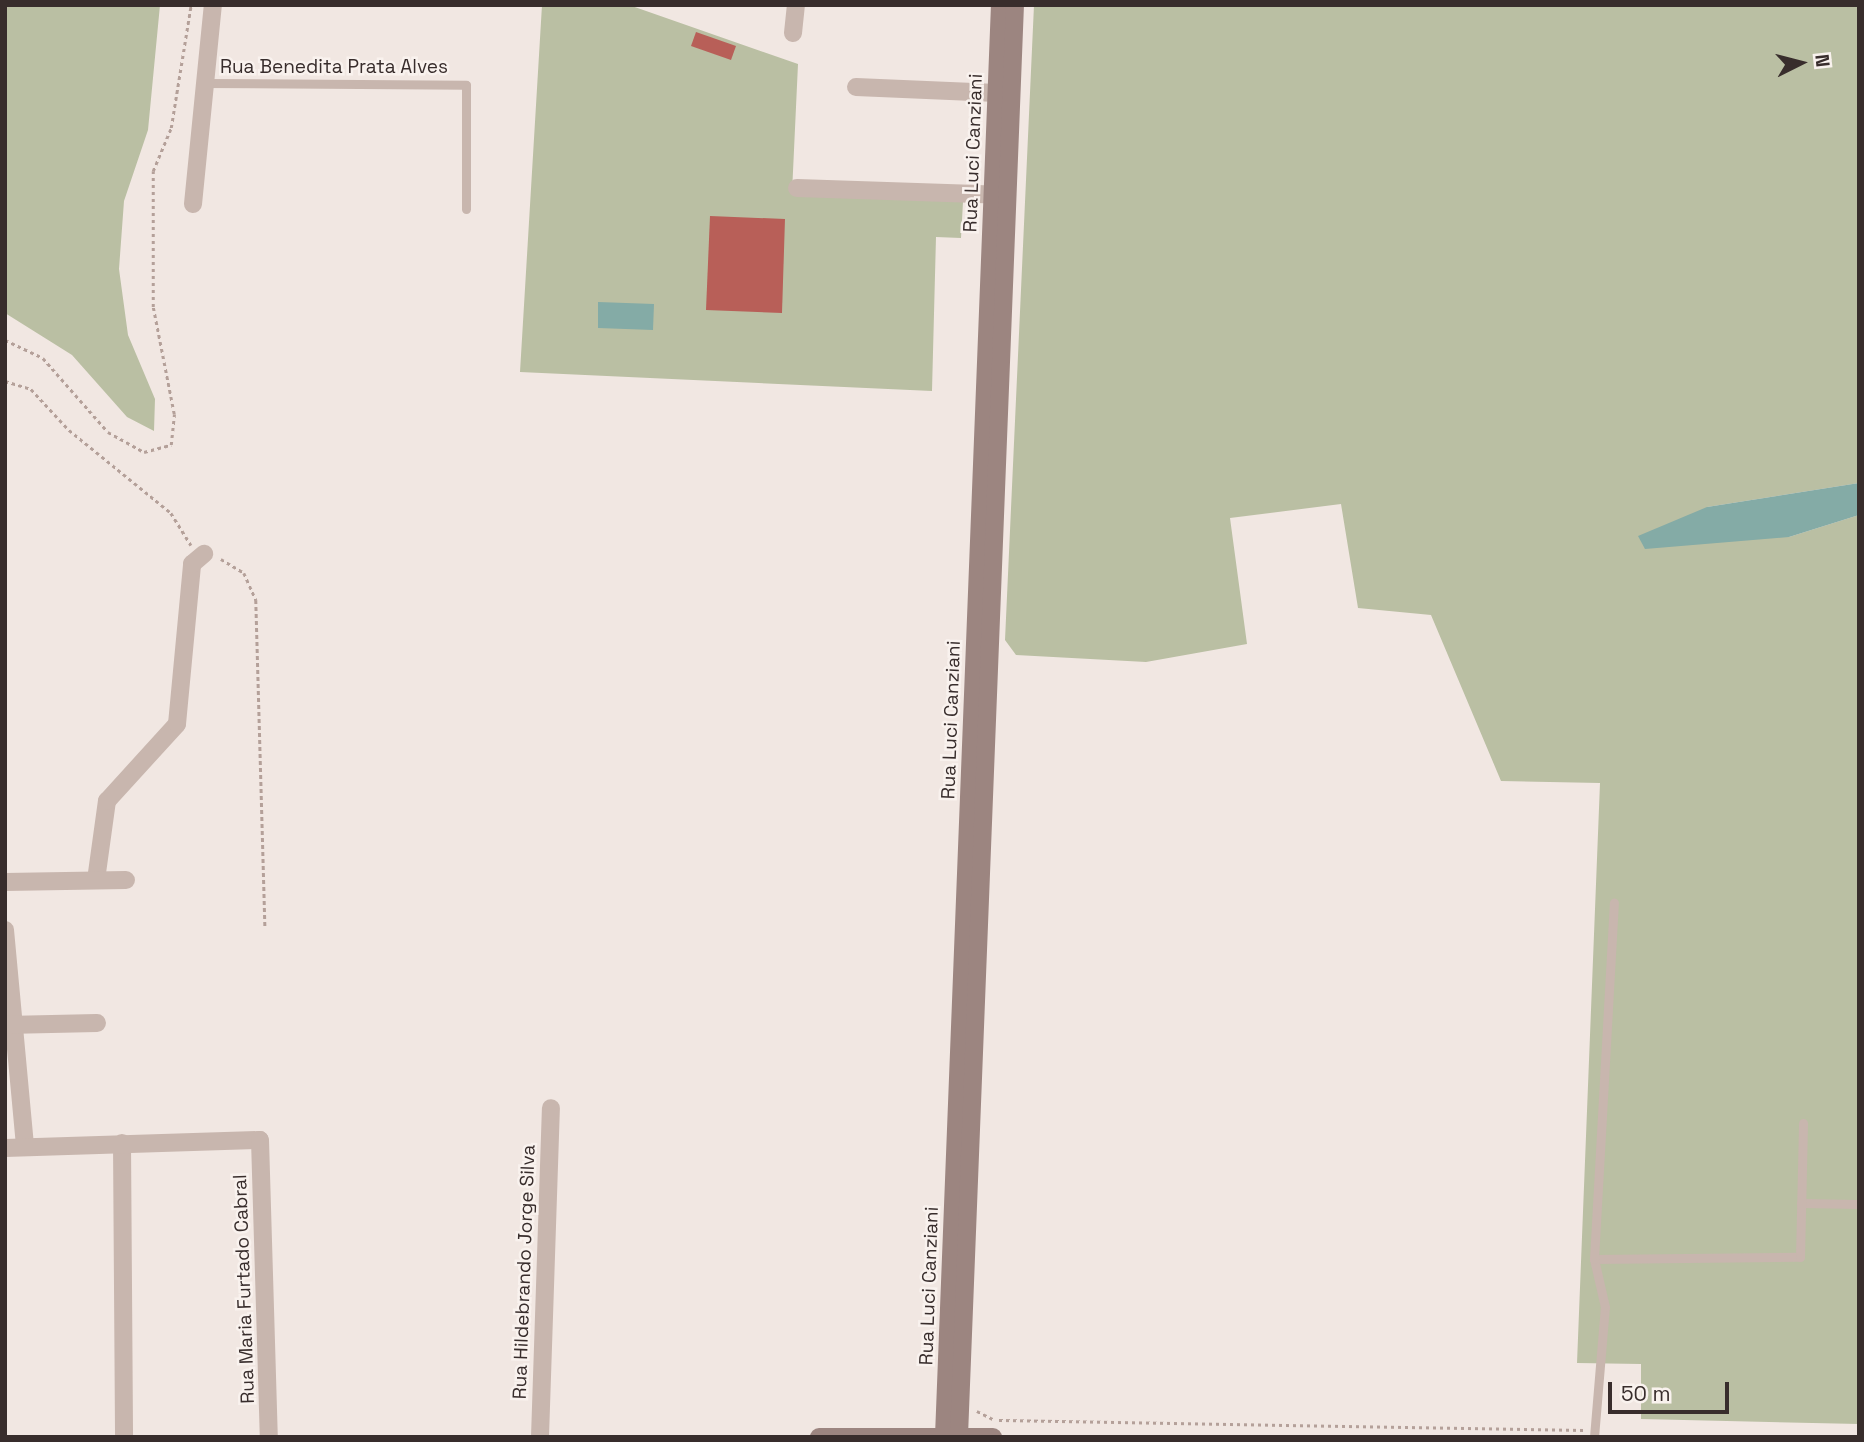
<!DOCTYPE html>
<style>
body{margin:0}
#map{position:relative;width:1864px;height:1442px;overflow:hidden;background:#f1e7e2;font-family:"Space Grotesk",sans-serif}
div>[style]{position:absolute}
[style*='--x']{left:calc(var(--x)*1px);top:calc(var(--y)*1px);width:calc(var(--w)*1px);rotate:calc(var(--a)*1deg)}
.green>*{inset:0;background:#babfa3}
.water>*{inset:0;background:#84aba6}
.building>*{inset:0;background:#b85f58}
.path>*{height:2.5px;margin-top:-1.25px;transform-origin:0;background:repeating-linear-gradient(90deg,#b4a099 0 3.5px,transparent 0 7px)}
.service>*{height:9px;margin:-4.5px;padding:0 4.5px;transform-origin:4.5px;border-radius:4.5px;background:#c8b6ae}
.minor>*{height:18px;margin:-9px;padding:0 9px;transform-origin:9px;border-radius:9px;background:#c8b6ae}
.secondary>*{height:18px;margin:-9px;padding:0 9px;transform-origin:9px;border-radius:9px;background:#9c8580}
span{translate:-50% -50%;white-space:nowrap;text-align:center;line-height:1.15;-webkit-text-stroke:5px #f9f2ee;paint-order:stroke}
.street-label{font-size:19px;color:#382d2c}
.frame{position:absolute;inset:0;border:7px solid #382d2c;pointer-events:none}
.north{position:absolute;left:1766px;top:28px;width:70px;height:70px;-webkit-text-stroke:5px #f9f2ee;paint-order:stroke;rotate:84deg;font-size:19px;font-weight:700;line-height:28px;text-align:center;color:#382d2c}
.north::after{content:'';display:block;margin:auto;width:24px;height:32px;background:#382d2c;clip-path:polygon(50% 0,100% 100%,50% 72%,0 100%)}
.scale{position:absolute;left:1608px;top:1382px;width:121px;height:32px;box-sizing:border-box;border:4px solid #382d2c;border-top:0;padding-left:9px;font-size:21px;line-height:24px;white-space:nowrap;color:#382d2c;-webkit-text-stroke:5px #f9f2ee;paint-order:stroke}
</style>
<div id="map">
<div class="green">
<i style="clip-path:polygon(5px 5px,160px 5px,148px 130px,124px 201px,119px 269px,128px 335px,155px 399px,154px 431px,127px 417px,72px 355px,5px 313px)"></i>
<i style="clip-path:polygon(542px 5px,629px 5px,798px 64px,792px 193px,963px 202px,961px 238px,936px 237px,932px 391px,520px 372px)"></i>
<i style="clip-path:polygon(1034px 5px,1859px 5px,1859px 483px,1707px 507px,1789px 537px,1859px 515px,1859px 1424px,1641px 1419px,1641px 1364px,1577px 1363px,1600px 783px,1501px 781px,1431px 615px,1358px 608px,1341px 504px,1230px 518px,1247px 644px,1146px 662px,1016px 655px,1005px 640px)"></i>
</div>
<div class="water">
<i style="clip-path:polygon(598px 302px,654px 304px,653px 330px,598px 328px)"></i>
<i style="clip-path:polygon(1859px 483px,1859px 515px,1789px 537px,1645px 549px,1638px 536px,1707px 507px)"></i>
</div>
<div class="building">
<i style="clip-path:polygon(696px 32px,736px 46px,731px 60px,691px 46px)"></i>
<i style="clip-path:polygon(710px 216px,785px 219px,782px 313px,706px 310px)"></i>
</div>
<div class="path">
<i style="--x:5;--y:340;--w:42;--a:25.3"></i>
<i style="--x:43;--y:358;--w:98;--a:48.7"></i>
<i style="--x:108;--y:432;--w:41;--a:29.1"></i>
<i style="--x:144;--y:452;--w:28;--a:-15"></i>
<i style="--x:171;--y:445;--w:31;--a:-84"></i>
<i style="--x:174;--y:414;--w:109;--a:-101.1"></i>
<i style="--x:153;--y:307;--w:136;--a:-90"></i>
<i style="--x:153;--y:171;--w:47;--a:-67.3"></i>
<i style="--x:171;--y:128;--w:125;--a:-80.8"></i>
<i style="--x:5;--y:381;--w:27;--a:17"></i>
<i style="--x:31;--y:389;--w:56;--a:47.2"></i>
<i style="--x:69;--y:430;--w:132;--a:39.1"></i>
<i style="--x:171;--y:513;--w:38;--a:58"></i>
<i style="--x:221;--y:559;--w:27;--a:31"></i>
<i style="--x:244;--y:573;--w:30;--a:66"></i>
<i style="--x:256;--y:600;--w:328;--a:88.4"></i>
<i style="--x:977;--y:1411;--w:18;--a:27"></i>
<i style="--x:999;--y:1420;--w:585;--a:0.98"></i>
</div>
<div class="service">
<i style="--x:204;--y:83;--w:262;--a:0.4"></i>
<i style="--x:466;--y:85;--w:124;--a:90"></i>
<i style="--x:1801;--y:1203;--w:58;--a:1"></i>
<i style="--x:1594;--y:1259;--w:206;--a:-0.6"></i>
<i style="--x:1800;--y:1257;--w:134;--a:-88.7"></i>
<i style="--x:1594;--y:1437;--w:130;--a:-85.2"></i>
<i style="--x:1605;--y:1307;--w:49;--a:-102.9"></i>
<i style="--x:1594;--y:1259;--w:357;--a:-86.8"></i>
</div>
<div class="minor">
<i style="--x:793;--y:33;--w:28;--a:-84"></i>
<i style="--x:856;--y:87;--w:141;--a:2.4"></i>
<i style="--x:797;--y:188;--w:210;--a:1.9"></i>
<i style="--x:193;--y:204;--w:200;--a:-84.3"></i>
<i style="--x:96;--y:880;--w:80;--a:-82.1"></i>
<i style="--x:107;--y:801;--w:104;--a:-47.7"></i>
<i style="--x:177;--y:724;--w:161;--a:-84.6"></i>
<i style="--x:192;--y:564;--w:16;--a:-40"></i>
<i style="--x:5;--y:882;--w:121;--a:-0.9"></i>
<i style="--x:5;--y:930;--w:218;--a:84.7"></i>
<i style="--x:6;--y:1025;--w:91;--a:-1.3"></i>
<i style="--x:122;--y:1143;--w:294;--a:89.6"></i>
<i style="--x:5;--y:1148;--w:255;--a:-1.8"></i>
<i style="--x:260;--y:1140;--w:297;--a:88.3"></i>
<i style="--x:540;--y:1437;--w:329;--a:-88.1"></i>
</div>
<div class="secondary">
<i style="--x:944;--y:1436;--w:1432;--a:-87.76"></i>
<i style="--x:959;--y:1436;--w:1432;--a:-87.76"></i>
<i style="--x:819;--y:1437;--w:174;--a:0"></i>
</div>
<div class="street-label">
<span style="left:334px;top:67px">Rua Benedita Prata Alves</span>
<span style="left:973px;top:153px;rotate:-88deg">Rua Luci Canziani</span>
<span style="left:951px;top:720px;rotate:-88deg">Rua Luci Canziani</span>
<span style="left:524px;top:1272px;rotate:-88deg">Rua Hildebrando Jorge Silva</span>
<span style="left:929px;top:1286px;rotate:-88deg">Rua Luci Canziani</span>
<span style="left:244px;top:1289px;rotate:-92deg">Rua Maria Furtado Cabral</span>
</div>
<div class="frame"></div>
<div class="north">N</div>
<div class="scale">50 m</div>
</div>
